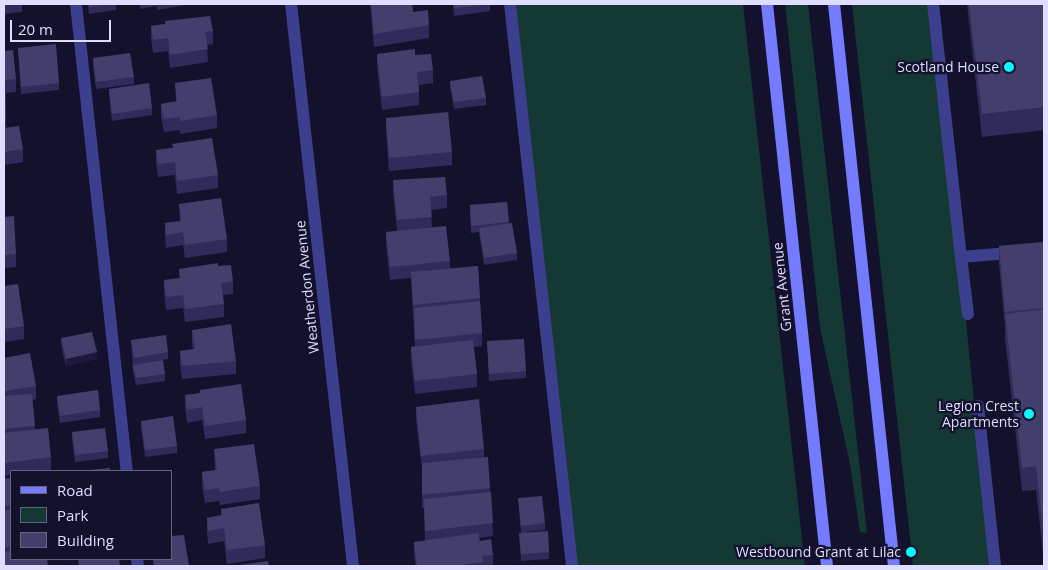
<!DOCTYPE html>
<style>
body{margin:0}
#map{position:relative;width:1048px;height:570px;overflow:hidden;background:#14112d;font-family:"Open Sans",sans-serif}
div>[style]{position:absolute}
[style*='--x']{left:calc(var(--x)*1px);top:calc(var(--y)*1px);width:calc(var(--w)*1px);rotate:calc(var(--a)*1deg)}
.green>*{inset:0;background:#143834}
.service>*{height:12px;margin:-6px;padding:0 6px;transform-origin:6px;border-radius:6px;background:#3c3f8d}
.minor>*{height:12px;margin:-6px;padding:0 6px;transform-origin:6px;border-radius:6px;background:#3c3f8d}
.secondary>*{height:12px;margin:-6px;padding:0 6px;transform-origin:6px;border-radius:6px;background:#757bff}
.wall>*{inset:0;background:#312b5b}
.shaded-wall>*{inset:0;background:#1e1841}
.building>*{inset:0;background:#443e6d}
.dots>*{width:14px;height:14px;translate:-50% -50%;box-sizing:border-box;border:2px solid #14112d;border-radius:50%}
span{translate:-50% -50%;white-space:nowrap;text-align:center;line-height:1.15;-webkit-text-stroke:4.5px #14112d;paint-order:stroke}
.poi-label{font-size:14px;color:#dfdeff}
.right{translate:-100% -50%;text-align:right}
.street-label{font-size:14px;color:#dfdeff}
.frame{position:absolute;inset:0;border:5px solid #dfdeff;pointer-events:none}
.legend{position:absolute;left:10px;top:470px;width:162px;height:90px;box-sizing:border-box;background:#14112d;border:1px solid #656381;margin:0;padding:6px 9px;list-style:none;font-size:15px;color:#dfdeff}
.legend li{display:flex;align-items:center;gap:10px;height:25px}
.legend b{width:25px;border:1px solid #656381}
.scale{position:absolute;left:10px;top:20px;width:101px;height:22px;box-sizing:border-box;border:2px solid #dfdeff;border-top:0;padding-left:6px;font-size:15px;line-height:18px;white-space:nowrap;color:#dfdeff;-webkit-text-stroke:4px #14112d;paint-order:stroke}
</style>
<div id="map">
<div class="green">
<i style="clip-path:polygon(510px 4px,743px 4px,805px 566px,572px 566px)"></i>
<i style="clip-path:polygon(785px 4px,808px 4px,867px 533px,860px 532px,850px 464px,820px 328px)"></i>
<i style="clip-path:polygon(852px 4px,935px 4px,990px 566px,913px 566px)"></i>
</div>
<div class="service">
<i style="--x:76;--y:4;--w:470;--a:83.8"></i>
<i style="--x:510;--y:4;--w:565;--a:83.7"></i>
<i style="--x:933;--y:4;--w:255;--a:83.7"></i>
<i style="--x:968;--y:314;--w:57;--a:-97"></i>
<i style="--x:961;--y:257;--w:83;--a:-4.8"></i>
<i style="--x:978;--y:406;--w:161;--a:83.9"></i>
<i style="--x:137;--y:559;--w:7;--a:82"></i>
</div>
<div class="minor">
<i style="--x:291;--y:4;--w:565;--a:83.7"></i>
</div>
<div class="secondary">
<i style="--x:767;--y:4;--w:565;--a:83.91"></i>
<i style="--x:834;--y:4;--w:565;--a:83.91"></i>
</div>
<div class="wall">
<i style="clip-path:polygon(4px 4px,22px 4px,22px 12px,4px 14px)"></i>
<i style="clip-path:polygon(88px 4px,116px 4px,116px 10px,89px 14px)"></i>
<i style="clip-path:polygon(140px 4px,191px 4px,157px 10px,157px 6px,140px 9px)"></i>
<i style="clip-path:polygon(370px 4px,412px 4px,413px 12px,429px 25px,429px 38px,374px 47px)"></i>
<i style="clip-path:polygon(453px 4px,490px 4px,490px 11px,454px 16px)"></i>
<i style="clip-path:polygon(967px 4px,1044px 4px,1044px 130px,982px 137px)"></i>
<i style="clip-path:polygon(165px 21px,213px 31px,213px 44px,207px 45px,208px 62px,170px 68px,168px 51px,153px 53px,151px 39px,151px 26px,165px 24px)"></i>
<i style="clip-path:polygon(18px 48px,59px 83px,59px 90px,21px 94px)"></i>
<i style="clip-path:polygon(4px 51px,16px 79px,16px 92px,6px 93px,6px 128px,23px 149px,23px 162px,4px 165px)"></i>
<i style="clip-path:polygon(377px 54px,415px 55px,433px 70px,433px 83px,419px 85px,419px 105px,382px 110px,377px 67px)"></i>
<i style="clip-path:polygon(93px 58px,134px 77px,134px 84px,96px 89px,93px 66px)"></i>
<i style="clip-path:polygon(450px 81px,486px 98px,486px 105px,454px 109px,450px 88px)"></i>
<i style="clip-path:polygon(175px 83px,217px 115px,217px 128px,180px 134px,180px 130px,164px 132px,161px 117px,161px 104px,176px 102px)"></i>
<i style="clip-path:polygon(109px 89px,152px 108px,152px 115px,112px 121px,109px 96px)"></i>
<i style="clip-path:polygon(386px 118px,452px 152px,452px 165px,389px 171px,386px 131px)"></i>
<i style="clip-path:polygon(172px 148px,218px 175px,218px 188px,177px 194px,175px 175px,158px 177px,156px 163px,156px 150px)"></i>
<i style="clip-path:polygon(393px 180px,447px 195px,447px 208px,431px 210px,432px 227px,450px 261px,450px 269px,478px 266px,482px 333px,482px 346px,474px 347px,477px 374px,477px 387px,415px 394px,411px 360px,411px 347px,415px 346px,411px 278px,390px 280px,386px 245px,386px 232px,397px 231px,393px 193px)"></i>
<i style="clip-path:polygon(507px 202px,509px 223px,517px 253px,517px 260px,484px 265px,479px 232px,471px 233px,470px 205px)"></i>
<i style="clip-path:polygon(179px 204px,227px 239px,227px 252px,185px 258px,183px 245px,166px 248px,165px 237px,165px 223px,180px 221px)"></i>
<i style="clip-path:polygon(4px 217px,16px 254px,16px 267px,4px 268px)"></i>
<i style="clip-path:polygon(1044px 242px,1044px 563px,1036px 490px,1022px 491px,1005px 338px,1005px 327px,999px 264px,999px 246px)"></i>
<i style="clip-path:polygon(218px 266px,233px 281px,233px 294px,223px 295px,224px 304px,224px 317px,185px 322px,183px 308px,166px 310px,164px 293px,164px 280px,179px 278px,179px 269px)"></i>
<i style="clip-path:polygon(4px 286px,24px 326px,24px 339px,4px 342px)"></i>
<i style="clip-path:polygon(192px 330px,236px 361px,236px 374px,182px 379px,180px 364px,180px 351px,193px 349px,192px 343px)"></i>
<i style="clip-path:polygon(61px 338px,97px 359px,66px 366px,61px 345px)"></i>
<i style="clip-path:polygon(131px 340px,168px 352px,168px 359px,147px 363px,165px 374px,165px 381px,136px 385px,133px 372px)"></i>
<i style="clip-path:polygon(487px 341px,526px 371px,526px 378px,489px 381px)"></i>
<i style="clip-path:polygon(4px 358px,36px 386px,36px 399px,32px 400px,35px 430px,51px 457px,51px 470px,44px 471px,11px 471px,11px 475px,4px 476px)"></i>
<i style="clip-path:polygon(200px 390px,246px 420px,246px 433px,205px 439px,202px 420px,187px 423px,185px 408px,185px 395px,200px 393px)"></i>
<i style="clip-path:polygon(57px 396px,100px 410px,100px 417px,60px 423px,57px 403px)"></i>
<i style="clip-path:polygon(416px 407px,484px 449px,484px 457px,490px 488px,493px 536px,479px 538px,480px 541px,493px 555px,493px 566px,416px 566px,414px 555px,414px 542px,425px 541px,424px 508px,422px 508px,422px 469px,416px 420px)"></i>
<i style="clip-path:polygon(141px 421px,177px 446px,177px 453px,145px 457px,141px 428px)"></i>
<i style="clip-path:polygon(72px 432px,108px 451px,108px 458px,75px 462px,72px 439px)"></i>
<i style="clip-path:polygon(214px 449px,260px 486px,260px 499px,220px 505px,219px 501px,205px 503px,202px 485px,202px 472px,215px 470px)"></i>
<i style="clip-path:polygon(11px 478px,11px 559px,4px 566px,4px 479px)"></i>
<i style="clip-path:polygon(518px 498px,545px 523px,545px 530px,525px 532px,549px 552px,549px 559px,521px 561px,519px 533px,521px 533px)"></i>
<i style="clip-path:polygon(221px 509px,265px 545px,265px 558px,227px 564px,224px 541px,208px 544px,207px 531px,207px 518px,221px 515px)"></i>
</div>
<div class="shaded-wall">
<i style="clip-path:polygon(97px 352px,97px 359px,66px 366px,66px 359px)"></i>
</div>
<div class="building">
<i style="clip-path:polygon(89px 4px,108px 4px,89px 7px)"></i>
<i style="clip-path:polygon(371px 4px,412px 4px,413px 12px,428px 10px,429px 25px,374px 34px)"></i>
<i style="clip-path:polygon(453px 4px,490px 4px,454px 8px)"></i>
<i style="clip-path:polygon(969px 4px,1044px 4px,1044px 107px,982px 114px)"></i>
<i style="clip-path:polygon(210px 16px,213px 31px,205px 32px,208px 49px,170px 55px,168px 38px,153px 40px,151px 26px,166px 24px,165px 21px)"></i>
<i style="clip-path:polygon(56px 44px,59px 83px,21px 87px,18px 48px)"></i>
<i style="clip-path:polygon(415px 49px,415px 55px,431px 54px,433px 70px,417px 72px,419px 92px,382px 97px,377px 54px)"></i>
<i style="clip-path:polygon(13px 50px,16px 79px,4px 80px,4px 51px)"></i>
<i style="clip-path:polygon(130px 53px,134px 77px,96px 82px,93px 58px)"></i>
<i style="clip-path:polygon(482px 76px,486px 98px,454px 102px,450px 81px)"></i>
<i style="clip-path:polygon(211px 78px,217px 115px,180px 121px,180px 117px,164px 119px,161px 104px,177px 101px,175px 83px)"></i>
<i style="clip-path:polygon(149px 83px,152px 108px,112px 114px,109px 89px)"></i>
<i style="clip-path:polygon(4px 89px,5px 89px,6px 121px,4px 121px)"></i>
<i style="clip-path:polygon(448px 112px,452px 152px,389px 158px,386px 118px)"></i>
<i style="clip-path:polygon(19px 126px,23px 149px,4px 152px,4px 128px)"></i>
<i style="clip-path:polygon(212px 138px,218px 175px,177px 181px,175px 162px,158px 164px,156px 150px,173px 148px,172px 144px)"></i>
<i style="clip-path:polygon(445px 177px,447px 195px,430px 197px,432px 217px,397px 220px,393px 180px)"></i>
<i style="clip-path:polygon(221px 198px,227px 239px,185px 245px,183px 232px,166px 235px,165px 223px,181px 221px,179px 204px)"></i>
<i style="clip-path:polygon(507px 202px,509px 222px,471px 226px,470px 205px)"></i>
<i style="clip-path:polygon(14px 216px,16px 254px,4px 255px,4px 217px)"></i>
<i style="clip-path:polygon(512px 223px,517px 253px,484px 258px,479px 228px)"></i>
<i style="clip-path:polygon(446px 226px,450px 261px,390px 267px,386px 232px)"></i>
<i style="clip-path:polygon(1044px 242px,1044px 308px,1005px 312px,999px 246px)"></i>
<i style="clip-path:polygon(218px 263px,218px 266px,231px 265px,233px 281px,221px 283px,224px 304px,185px 309px,183px 295px,166px 297px,164px 280px,181px 278px,179px 269px)"></i>
<i style="clip-path:polygon(478px 266px,480px 298px,413px 305px,411px 272px)"></i>
<i style="clip-path:polygon(18px 284px,24px 326px,4px 329px,4px 286px)"></i>
<i style="clip-path:polygon(480px 301px,482px 333px,415px 340px,414px 308px)"></i>
<i style="clip-path:polygon(1044px 309px,1044px 539px,1036px 466px,1022px 468px,1005px 314px)"></i>
<i style="clip-path:polygon(231px 324px,236px 361px,182px 366px,180px 351px,195px 349px,192px 330px)"></i>
<i style="clip-path:polygon(92px 332px,97px 352px,66px 359px,61px 338px)"></i>
<i style="clip-path:polygon(166px 335px,168px 352px,134px 358px,131px 340px)"></i>
<i style="clip-path:polygon(524px 339px,526px 371px,489px 374px,487px 341px)"></i>
<i style="clip-path:polygon(473px 340px,477px 374px,415px 381px,411px 347px)"></i>
<i style="clip-path:polygon(30px 353px,36px 386px,4px 391px,4px 358px)"></i>
<i style="clip-path:polygon(163px 360px,165px 374px,136px 378px,133px 365px)"></i>
<i style="clip-path:polygon(241px 384px,246px 420px,205px 426px,202px 407px,187px 410px,185px 395px,201px 393px,200px 390px)"></i>
<i style="clip-path:polygon(98px 390px,100px 410px,60px 416px,57px 396px)"></i>
<i style="clip-path:polygon(32px 394px,35px 426px,4px 429px,4px 396px)"></i>
<i style="clip-path:polygon(479px 399px,484px 449px,421px 456px,416px 407px)"></i>
<i style="clip-path:polygon(173px 416px,177px 446px,145px 450px,141px 421px)"></i>
<i style="clip-path:polygon(48px 428px,51px 457px,4px 463px,4px 433px)"></i>
<i style="clip-path:polygon(105px 428px,108px 451px,75px 455px,72px 432px)"></i>
<i style="clip-path:polygon(254px 444px,260px 486px,220px 492px,219px 488px,205px 490px,202px 472px,217px 470px,214px 449px)"></i>
<i style="clip-path:polygon(488px 457px,490px 488px,422px 495px,422px 463px)"></i>
<i style="clip-path:polygon(110px 468px,110px 471px,78px 471px)"></i>
<i style="clip-path:polygon(11px 478px,11px 505px,4px 506px,4px 479px)"></i>
<i style="clip-path:polygon(491px 492px,493px 523px,425px 531px,424px 499px)"></i>
<i style="clip-path:polygon(542px 496px,545px 523px,521px 526px,518px 498px)"></i>
<i style="clip-path:polygon(259px 503px,265px 545px,227px 550px,224px 528px,208px 531px,207px 518px,222px 515px,221px 509px)"></i>
<i style="clip-path:polygon(11px 509px,11px 546px,4px 548px,4px 511px)"></i>
<i style="clip-path:polygon(548px 531px,549px 552px,521px 554px,519px 533px)"></i>
<i style="clip-path:polygon(478px 533px,480px 541px,491px 539px,493px 555px,482px 556px,483px 562px,452px 566px,417px 566px,414px 542px)"></i>
<i style="clip-path:polygon(184px 535px,189px 566px,154px 566px,153px 559px,171px 559px,171px 536px)"></i>
<i style="clip-path:polygon(11px 551px,11px 559px,47px 559px,48px 566px,4px 566px,4px 552px)"></i>
<i style="clip-path:polygon(78px 559px,119px 559px,120px 566px,79px 566px)"></i>
<i style="clip-path:polygon(268px 561px,269px 566px,232px 566px)"></i>
</div>
<div class="dots">
<i style="left:1009px;top:67px;background:#0af7ff"></i>
<i style="left:1029px;top:414px;background:#0af7ff"></i>
<i style="left:911px;top:552px;background:#0af7ff"></i>
</div>
<div class="poi-label">
<span class="right" style="left:999px;top:67px">Scotland House</span>
<span class="right" style="left:1019px;top:414px">Legion Crest<br>Apartments</span>
<span class="right" style="left:901px;top:552px">Westbound Grant at Lilac</span>
</div>
<div class="street-label">
<span style="left:307px;top:287px;rotate:-96deg">Weatherdon Avenue</span>
<span style="left:782px;top:287px;rotate:-96deg">Grant Avenue</span>
</div>
<div class="frame"></div>
<ul class="legend">
<li><b style="height:6px;background:#757bff"></b>Road</li>
<li><b style="height:14px;background:#143834"></b>Park</li>
<li><b style="height:14px;background:#443e6d"></b>Building</li>
</ul>
<div class="scale">20 m</div>
</div>
